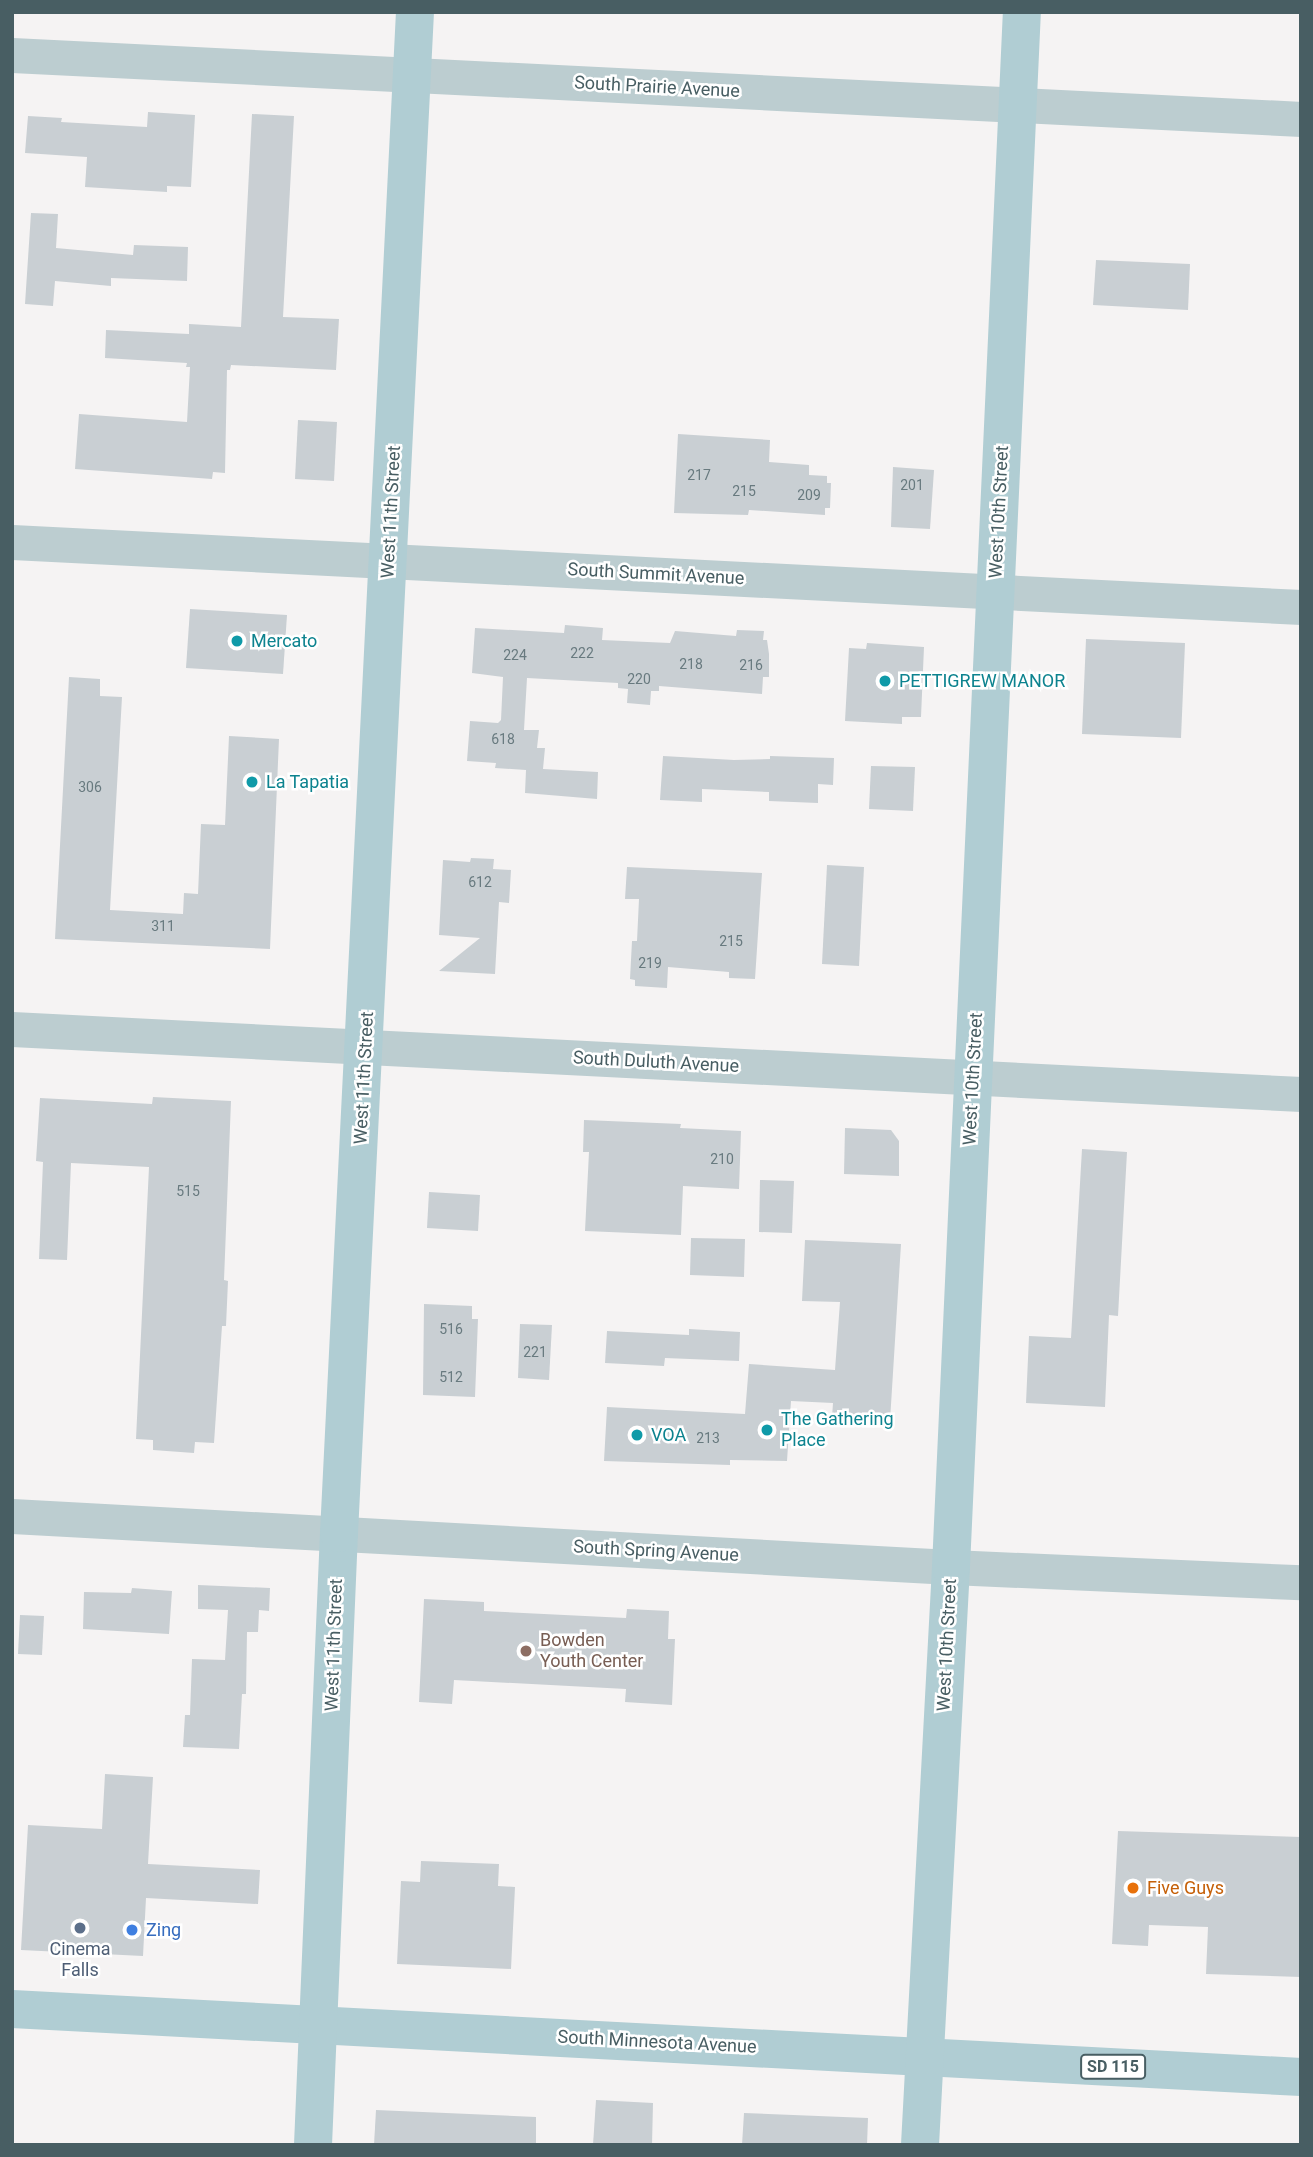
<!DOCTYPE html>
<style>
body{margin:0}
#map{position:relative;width:1313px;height:2157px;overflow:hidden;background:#f5f3f3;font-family:Roboto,sans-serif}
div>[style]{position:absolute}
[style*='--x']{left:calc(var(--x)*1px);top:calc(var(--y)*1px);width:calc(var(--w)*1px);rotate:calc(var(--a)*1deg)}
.building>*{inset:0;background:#c9cfd3}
.minor>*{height:35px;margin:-17.5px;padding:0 17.5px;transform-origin:17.5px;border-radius:17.5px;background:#bccdd0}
.major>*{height:38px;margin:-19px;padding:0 19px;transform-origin:19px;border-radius:19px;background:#b0cdd3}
.dots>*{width:19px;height:19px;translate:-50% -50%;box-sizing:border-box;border:4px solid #fff;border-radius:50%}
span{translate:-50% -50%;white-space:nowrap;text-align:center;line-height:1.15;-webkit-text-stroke:5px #fff;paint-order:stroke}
.number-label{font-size:14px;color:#687a7f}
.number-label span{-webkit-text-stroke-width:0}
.shield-label span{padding:2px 5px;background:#fff;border:2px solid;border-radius:5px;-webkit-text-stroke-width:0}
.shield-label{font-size:16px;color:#485e63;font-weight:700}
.street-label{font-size:18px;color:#485e63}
.culture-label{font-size:18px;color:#0d838f}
.left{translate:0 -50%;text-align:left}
.education-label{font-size:18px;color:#785e54}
.food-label{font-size:18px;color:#c56008}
.shop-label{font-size:18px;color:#366cbe}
.service-label{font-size:18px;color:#4e5e75}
.frame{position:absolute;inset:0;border:14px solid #485e63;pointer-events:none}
</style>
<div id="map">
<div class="building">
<i style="clip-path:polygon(148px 112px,195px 115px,191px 187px,167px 186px,167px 192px,85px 187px,87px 157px,25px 153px,28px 116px,62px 118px,61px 122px,147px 127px)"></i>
<i style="clip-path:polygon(252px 114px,294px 116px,283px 317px,339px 319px,336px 370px,231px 365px,230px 370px,227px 370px,225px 473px,213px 472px,212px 479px,75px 469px,79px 414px,187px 422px,190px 367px,186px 367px,187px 363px,105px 358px,106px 330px,189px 334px,189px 324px,241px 327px)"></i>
<i style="clip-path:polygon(31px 213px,58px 214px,56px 248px,133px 255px,134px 245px,188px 247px,187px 281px,111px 278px,111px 286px,55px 281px,53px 306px,25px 304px)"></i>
<i style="clip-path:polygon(1096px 260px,1190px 264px,1188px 310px,1093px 305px)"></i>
<i style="clip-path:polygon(298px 420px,337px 422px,334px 481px,295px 479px)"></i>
<i style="clip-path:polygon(678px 434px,770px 440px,769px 462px,809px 465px,809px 475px,827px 476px,827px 483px,831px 483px,830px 508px,825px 508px,825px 515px,749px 510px,748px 515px,674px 513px)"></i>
<i style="clip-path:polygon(893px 467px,934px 470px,930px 529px,891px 527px)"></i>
<i style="clip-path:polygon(190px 609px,287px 615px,283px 674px,186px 668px)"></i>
<i style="clip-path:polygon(565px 625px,603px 628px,602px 640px,670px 643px,675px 631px,736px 636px,737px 630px,764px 631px,763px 640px,767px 640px,769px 654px,769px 677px,763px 677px,762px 694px,659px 686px,659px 691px,651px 691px,650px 705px,627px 703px,628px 689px,618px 688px,618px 683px,527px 678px,524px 730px,539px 730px,537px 748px,545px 748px,543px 769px,598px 772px,597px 799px,525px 793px,526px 770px,495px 768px,496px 763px,467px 761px,470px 721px,498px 723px,501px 720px,503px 677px,472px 673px,475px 628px,564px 633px)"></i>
<i style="clip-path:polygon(1086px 639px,1185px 643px,1181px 738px,1082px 734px)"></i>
<i style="clip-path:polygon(867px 643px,924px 647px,921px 717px,902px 717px,902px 724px,845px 721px,849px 648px,866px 649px)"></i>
<i style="clip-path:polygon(69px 677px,100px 679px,100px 696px,122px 697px,110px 910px,183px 914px,184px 893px,198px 894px,201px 824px,225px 825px,229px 736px,279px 739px,270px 949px,55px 939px)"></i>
<i style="clip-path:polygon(663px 756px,734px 760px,770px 759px,770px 756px,834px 758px,833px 785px,818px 784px,818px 803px,769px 801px,769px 792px,702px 789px,702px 802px,660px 800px)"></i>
<i style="clip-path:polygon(871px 766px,915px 767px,913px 811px,869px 809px)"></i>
<i style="clip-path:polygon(471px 858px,494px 859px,493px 869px,511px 870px,509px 903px,499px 902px,495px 974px,439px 971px,480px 938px,439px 935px,443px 860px,470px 862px)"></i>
<i style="clip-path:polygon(827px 865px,864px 867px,859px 966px,822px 964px)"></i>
<i style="clip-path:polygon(627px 867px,762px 873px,755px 979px,729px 978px,729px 972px,668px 967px,667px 988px,635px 986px,635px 980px,630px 979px,632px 941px,637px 941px,639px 899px,625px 899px)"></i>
<i style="clip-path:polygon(153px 1097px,231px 1101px,224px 1280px,228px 1281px,226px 1326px,222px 1326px,214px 1443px,195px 1442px,194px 1453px,153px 1450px,153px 1440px,136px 1439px,149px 1167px,71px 1163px,67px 1260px,39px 1259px,43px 1162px,36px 1161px,40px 1098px,152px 1104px)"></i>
<i style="clip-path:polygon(584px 1120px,681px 1124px,680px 1128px,741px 1131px,739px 1189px,683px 1186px,681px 1235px,585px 1231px,589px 1152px,583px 1152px)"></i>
<i style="clip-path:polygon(845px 1128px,891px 1130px,899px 1141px,899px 1176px,844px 1174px)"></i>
<i style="clip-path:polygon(1082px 1149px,1127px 1152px,1118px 1316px,1109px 1315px,1105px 1407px,1026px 1403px,1029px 1336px,1071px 1338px)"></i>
<i style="clip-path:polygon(760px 1180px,794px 1181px,792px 1233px,759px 1232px)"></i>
<i style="clip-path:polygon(429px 1192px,480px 1195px,478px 1231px,427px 1228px)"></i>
<i style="clip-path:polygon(691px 1238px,745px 1239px,744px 1277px,690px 1275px)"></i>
<i style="clip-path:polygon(805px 1240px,901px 1244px,890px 1421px,832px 1417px,833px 1403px,791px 1401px,787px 1461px,730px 1460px,730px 1465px,604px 1461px,607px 1407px,745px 1414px,749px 1364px,835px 1370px,840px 1302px,802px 1301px)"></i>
<i style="clip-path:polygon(424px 1304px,472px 1306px,472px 1319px,478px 1319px,475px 1397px,423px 1395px)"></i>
<i style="clip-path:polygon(520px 1324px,552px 1325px,549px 1380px,518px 1378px)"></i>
<i style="clip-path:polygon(689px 1329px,740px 1332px,739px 1361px,665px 1358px,664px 1366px,605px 1363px,607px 1331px,689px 1335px)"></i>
<i style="clip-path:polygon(198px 1585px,270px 1588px,269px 1611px,259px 1610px,258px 1632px,247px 1632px,246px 1694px,242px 1694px,239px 1749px,183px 1747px,185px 1715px,190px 1715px,192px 1659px,225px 1660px,228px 1610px,198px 1609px)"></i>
<i style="clip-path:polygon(132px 1588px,172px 1591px,169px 1634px,83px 1629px,84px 1592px,131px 1593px)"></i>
<i style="clip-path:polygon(424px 1599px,484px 1602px,484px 1611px,626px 1618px,627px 1609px,669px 1611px,668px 1639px,675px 1639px,672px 1705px,625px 1702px,626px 1689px,454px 1680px,452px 1704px,419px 1702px)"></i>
<i style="clip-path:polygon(20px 1615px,44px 1616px,42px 1655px,18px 1654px)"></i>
<i style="clip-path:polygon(105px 1774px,153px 1777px,148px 1864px,260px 1870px,258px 1904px,146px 1898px,143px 1956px,21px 1950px,28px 1825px,102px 1829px)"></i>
<i style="clip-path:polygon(1118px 1831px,1301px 1837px,1301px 1977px,1206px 1974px,1208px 1927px,1149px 1925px,1148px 1946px,1112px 1944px)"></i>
<i style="clip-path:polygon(421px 1861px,499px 1864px,498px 1886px,515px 1887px,511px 1969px,397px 1964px,401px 1881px,420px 1882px)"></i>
<i style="clip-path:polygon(596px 2100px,653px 2103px,652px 2145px,593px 2145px)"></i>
<i style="clip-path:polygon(376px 2110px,536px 2117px,536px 2145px,374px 2145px)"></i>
<i style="clip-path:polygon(744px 2113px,868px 2118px,867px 2145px,742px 2145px)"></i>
</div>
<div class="minor">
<i style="--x:12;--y:55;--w:1291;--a:2.84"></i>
<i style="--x:12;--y:542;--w:1291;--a:2.89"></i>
<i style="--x:12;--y:1029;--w:1291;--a:2.89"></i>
<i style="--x:12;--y:1516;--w:940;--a:3.11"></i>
<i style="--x:951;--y:1567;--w:350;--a:2.5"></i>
</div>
<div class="major">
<i style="--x:12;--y:2009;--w:1291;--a:3.02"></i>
<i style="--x:313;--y:2145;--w:613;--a:-87.57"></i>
<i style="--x:339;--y:1533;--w:1523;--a:-87.14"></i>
<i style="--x:920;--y:2145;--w:579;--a:-86.93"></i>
<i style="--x:951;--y:1567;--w:1557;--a:-87.39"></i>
</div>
<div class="dots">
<i style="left:237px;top:641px;background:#0f9aa8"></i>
<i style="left:885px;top:681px;background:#0f9aa8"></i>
<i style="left:252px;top:782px;background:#0f9aa8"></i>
<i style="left:767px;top:1430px;background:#0f9aa8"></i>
<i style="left:637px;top:1435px;background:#0f9aa8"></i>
<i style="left:526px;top:1651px;background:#8d6e63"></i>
<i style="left:1133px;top:1888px;background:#e8710a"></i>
<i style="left:80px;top:1928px;background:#5c6f8a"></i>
<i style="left:132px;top:1930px;background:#3f7fe0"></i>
</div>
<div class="number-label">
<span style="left:699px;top:475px">217</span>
<span style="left:912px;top:485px">201</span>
<span style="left:744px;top:491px">215</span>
<span style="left:809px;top:495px">209</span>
<span style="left:582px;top:653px">222</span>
<span style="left:515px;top:655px">224</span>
<span style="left:691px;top:664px">218</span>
<span style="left:751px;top:665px">216</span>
<span style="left:639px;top:679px">220</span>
<span style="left:503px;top:739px">618</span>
<span style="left:90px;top:787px">306</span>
<span style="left:480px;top:882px">612</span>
<span style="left:163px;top:926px">311</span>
<span style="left:731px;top:941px">215</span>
<span style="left:650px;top:963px">219</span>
<span style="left:722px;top:1159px">210</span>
<span style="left:188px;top:1191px">515</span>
<span style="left:451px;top:1329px">516</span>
<span style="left:535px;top:1352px">221</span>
<span style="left:451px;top:1377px">512</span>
<span style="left:708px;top:1438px">213</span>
</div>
<div class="shield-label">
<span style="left:1113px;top:2067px">SD 115</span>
</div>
<div class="street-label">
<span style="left:657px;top:87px;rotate:3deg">South Prairie Avenue</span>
<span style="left:391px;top:512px;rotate:-87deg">West 11th Street</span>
<span style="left:999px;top:512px;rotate:-87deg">West 10th Street</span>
<span style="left:656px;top:574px;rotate:3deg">South Summit Avenue</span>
<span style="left:656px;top:1062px;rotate:3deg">South Duluth Avenue</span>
<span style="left:364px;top:1078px;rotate:-87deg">West 11th Street</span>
<span style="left:973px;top:1079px;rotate:-87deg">West 10th Street</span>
<span style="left:656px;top:1551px;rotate:3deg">South Spring Avenue</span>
<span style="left:334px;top:1645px;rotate:-88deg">West 11th Street</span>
<span style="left:947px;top:1645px;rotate:-87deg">West 10th Street</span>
<span style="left:657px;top:2042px;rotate:3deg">South Minnesota Avenue</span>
</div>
<div class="culture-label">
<span class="left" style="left:251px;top:641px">Mercato</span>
<span class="left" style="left:899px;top:681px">PETTIGREW MANOR</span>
<span class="left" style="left:266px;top:782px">La Tapatia</span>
<span class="left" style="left:781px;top:1430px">The Gathering<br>Place</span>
<span class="left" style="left:651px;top:1435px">VOA</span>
</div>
<div class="education-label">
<span class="left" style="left:540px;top:1651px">Bowden<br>Youth Center</span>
</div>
<div class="food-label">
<span class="left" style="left:1147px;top:1888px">Five Guys</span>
</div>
<div class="shop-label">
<span class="left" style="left:146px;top:1930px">Zing</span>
</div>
<div class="service-label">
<span style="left:80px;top:1960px">Cinema<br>Falls</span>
</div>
<div class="frame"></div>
</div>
